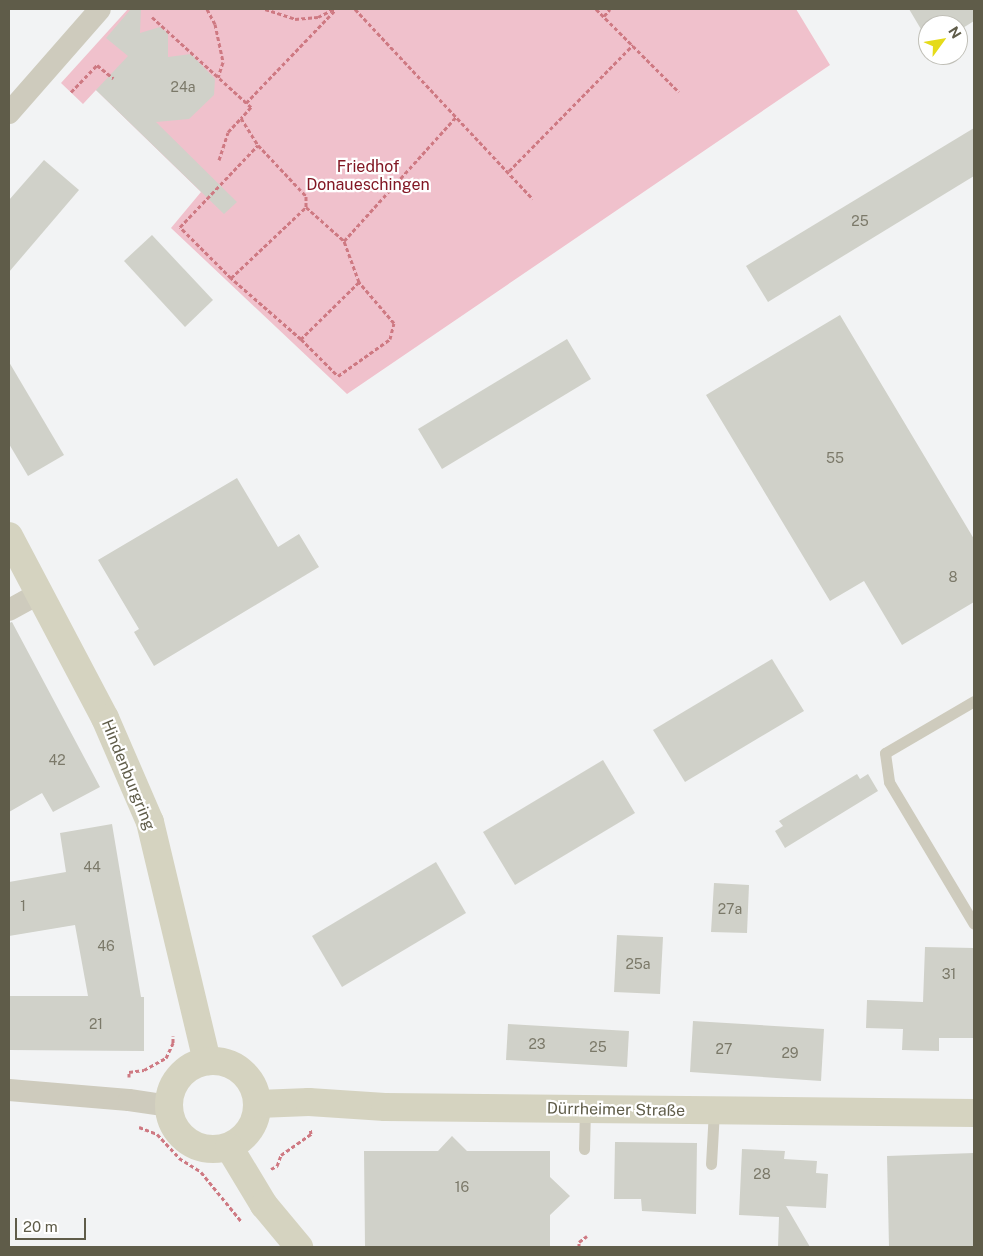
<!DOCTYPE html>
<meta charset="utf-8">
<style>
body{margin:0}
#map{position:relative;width:983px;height:1256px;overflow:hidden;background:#f2f3f4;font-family:"Public Sans",sans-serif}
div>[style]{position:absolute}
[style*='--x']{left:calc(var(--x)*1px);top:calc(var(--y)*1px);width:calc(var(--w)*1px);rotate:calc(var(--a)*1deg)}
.green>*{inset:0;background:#f0c1cc}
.building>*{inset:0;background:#d0d1c9}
.path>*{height:3px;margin-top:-1.5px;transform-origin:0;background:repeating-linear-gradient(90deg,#ce7982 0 4px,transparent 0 6.5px)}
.service>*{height:11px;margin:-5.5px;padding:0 5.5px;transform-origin:5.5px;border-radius:5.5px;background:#cecbbd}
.minor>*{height:22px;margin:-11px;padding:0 11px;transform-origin:11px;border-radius:11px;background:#cecbbd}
.secondary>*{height:28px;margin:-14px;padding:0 14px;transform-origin:14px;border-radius:14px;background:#d5d3c0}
.secondary>.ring{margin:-14px;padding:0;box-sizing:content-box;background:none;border:28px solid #d5d3c0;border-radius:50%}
span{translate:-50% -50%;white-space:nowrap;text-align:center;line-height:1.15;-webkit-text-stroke:4.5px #fff;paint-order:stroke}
.number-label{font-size:14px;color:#7b7969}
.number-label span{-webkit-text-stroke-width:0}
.park-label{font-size:16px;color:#821824}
.street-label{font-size:16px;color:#5f5c49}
.frame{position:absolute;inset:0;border:10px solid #5f5c49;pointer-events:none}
.north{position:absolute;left:918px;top:15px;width:50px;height:50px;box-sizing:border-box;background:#fff;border:1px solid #bfbeb6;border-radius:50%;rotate:58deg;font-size:14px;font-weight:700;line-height:20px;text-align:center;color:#5f5c49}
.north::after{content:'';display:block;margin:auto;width:18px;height:22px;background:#e5db1a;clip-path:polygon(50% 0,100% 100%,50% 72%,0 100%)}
.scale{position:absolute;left:15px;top:1218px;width:71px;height:22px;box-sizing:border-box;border:2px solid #5f5c49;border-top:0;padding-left:6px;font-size:15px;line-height:18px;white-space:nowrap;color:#5f5c49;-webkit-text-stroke:4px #fff;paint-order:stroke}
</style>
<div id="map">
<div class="green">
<i style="clip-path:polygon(128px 9px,796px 9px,830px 65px,347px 394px,171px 228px,201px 192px,96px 90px,83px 104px,61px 83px)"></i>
</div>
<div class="building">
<i style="clip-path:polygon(131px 9px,141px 9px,140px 33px,160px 27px,168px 33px,168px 57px,191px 54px,215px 79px,214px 95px,189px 119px,156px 122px,237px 202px,224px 214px,96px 90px,128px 56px,106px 38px)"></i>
<i style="clip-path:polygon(909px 9px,974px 9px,974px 21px,958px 31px,958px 25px,928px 25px,928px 41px)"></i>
<i style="clip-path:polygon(974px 128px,974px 176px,768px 302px,746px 266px)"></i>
<i style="clip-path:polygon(44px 160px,79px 190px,9px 272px,9px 200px)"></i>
<i style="clip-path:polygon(152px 235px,213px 300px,185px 327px,124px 261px)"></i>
<i style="clip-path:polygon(840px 315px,974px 539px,974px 602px,902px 645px,864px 581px,830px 601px,706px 395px)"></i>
<i style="clip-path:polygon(567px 339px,591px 379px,442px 469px,418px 429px)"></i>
<i style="clip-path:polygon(9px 362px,64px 455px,28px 476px,9px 444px)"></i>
<i style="clip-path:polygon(237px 478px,278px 547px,299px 534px,319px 567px,154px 666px,134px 632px,139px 629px,98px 560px)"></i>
<i style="clip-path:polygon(12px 622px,100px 787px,53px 812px,42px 793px,9px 812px,9px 623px)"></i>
<i style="clip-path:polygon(772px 659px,804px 711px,685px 782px,653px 730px)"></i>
<i style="clip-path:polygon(603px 760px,635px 813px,515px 885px,483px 832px)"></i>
<i style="clip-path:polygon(857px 774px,860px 779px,868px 774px,878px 791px,785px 848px,775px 831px,783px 826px,779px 821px)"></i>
<i style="clip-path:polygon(112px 824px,141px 997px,144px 997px,144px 1051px,9px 1050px,9px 996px,88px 996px,75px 925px,9px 936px,9px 882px,66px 872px,60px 833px)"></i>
<i style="clip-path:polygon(436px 862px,466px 913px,342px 987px,312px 936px)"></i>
<i style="clip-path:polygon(714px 883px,749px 885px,747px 933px,711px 932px)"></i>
<i style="clip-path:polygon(617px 935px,663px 937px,660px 994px,614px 992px)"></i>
<i style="clip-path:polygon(925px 947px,974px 948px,974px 1038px,939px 1038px,939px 1051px,902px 1050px,903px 1029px,866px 1028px,867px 1000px,923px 1002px)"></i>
<i style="clip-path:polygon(693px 1021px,824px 1029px,821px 1081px,690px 1072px)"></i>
<i style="clip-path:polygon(508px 1024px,629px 1031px,627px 1067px,506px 1060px)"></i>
<i style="clip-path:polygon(452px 1136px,467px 1151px,550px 1151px,550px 1177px,570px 1196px,550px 1215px,550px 1247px,365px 1247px,364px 1151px,438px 1151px)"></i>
<i style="clip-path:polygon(615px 1142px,697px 1143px,696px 1214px,642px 1211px,641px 1199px,614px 1199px)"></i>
<i style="clip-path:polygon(742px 1149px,785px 1151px,784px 1159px,817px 1161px,816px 1173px,828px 1174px,826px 1208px,786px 1206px,810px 1247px,778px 1247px,779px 1217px,739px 1215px)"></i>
<i style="clip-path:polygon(974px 1153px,974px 1247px,889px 1247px,887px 1156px)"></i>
</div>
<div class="path">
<i style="--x:207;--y:9;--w:17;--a:62"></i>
<i style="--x:215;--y:24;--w:39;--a:78"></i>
<i style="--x:223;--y:62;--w:16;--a:108"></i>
<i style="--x:265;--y:9;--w:32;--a:18"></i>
<i style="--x:295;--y:19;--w:23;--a:-5"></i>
<i style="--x:318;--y:17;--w:18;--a:-27"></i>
<i style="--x:355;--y:9;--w:260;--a:46.9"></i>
<i style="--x:596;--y:9;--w:117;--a:45"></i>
<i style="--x:604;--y:16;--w:9;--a:-49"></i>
<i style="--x:152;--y:17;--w:134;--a:42.3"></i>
<i style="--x:251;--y:107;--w:15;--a:132"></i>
<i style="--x:71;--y:92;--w:37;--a:-46"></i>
<i style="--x:97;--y:65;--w:21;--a:39"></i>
<i style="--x:246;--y:103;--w:130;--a:-46.2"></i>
<i style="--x:219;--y:160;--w:29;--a:-72"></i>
<i style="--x:228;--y:132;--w:19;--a:-47"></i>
<i style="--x:241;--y:118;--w:32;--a:58"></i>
<i style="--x:509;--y:171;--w:177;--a:-45.5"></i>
<i style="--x:231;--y:278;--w:103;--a:-43.4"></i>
<i style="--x:306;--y:207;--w:51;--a:41.8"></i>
<i style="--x:359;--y:282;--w:81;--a:135.5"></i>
<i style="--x:301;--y:339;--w:52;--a:45"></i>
<i style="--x:338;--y:376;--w:64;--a:-35.4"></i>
<i style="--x:390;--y:339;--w:16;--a:-76"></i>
<i style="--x:394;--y:323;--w:54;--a:-130.5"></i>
<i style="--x:359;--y:282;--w:44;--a:-110.1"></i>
<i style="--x:344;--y:241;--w:167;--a:-47.9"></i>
<i style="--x:301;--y:339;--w:93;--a:-138.9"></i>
<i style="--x:231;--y:278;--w:72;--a:-135"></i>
<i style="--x:180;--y:227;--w:113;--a:-46.4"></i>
<i style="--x:258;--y:145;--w:70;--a:46.7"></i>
<i style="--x:306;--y:196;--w:11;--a:90"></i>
<i style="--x:129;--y:1077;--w:5;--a:-90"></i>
<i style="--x:129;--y:1072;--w:15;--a:-8"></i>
<i style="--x:144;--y:1070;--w:25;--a:-29"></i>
<i style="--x:166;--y:1058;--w:17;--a:-65"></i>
<i style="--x:173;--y:1043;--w:7;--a:-90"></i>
<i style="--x:139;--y:1127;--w:19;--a:21"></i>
<i style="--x:157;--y:1134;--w:33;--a:47"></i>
<i style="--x:179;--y:1158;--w:26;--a:32"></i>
<i style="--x:201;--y:1172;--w:63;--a:50.8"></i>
<i style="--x:271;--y:1169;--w:7;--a:-27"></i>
<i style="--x:277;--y:1166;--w:12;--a:-70"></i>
<i style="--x:281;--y:1155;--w:37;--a:-35"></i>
<i style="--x:311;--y:1134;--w:6;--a:-99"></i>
<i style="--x:579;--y:1247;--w:5;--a:-90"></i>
<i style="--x:579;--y:1242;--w:10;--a:-37"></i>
</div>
<div class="service">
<i style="--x:974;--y:701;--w:103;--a:149.7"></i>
<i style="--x:885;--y:753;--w:29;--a:82"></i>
<i style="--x:889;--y:782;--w:165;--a:59.1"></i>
<i style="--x:584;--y:1149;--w:40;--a:-88.6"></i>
<i style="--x:711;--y:1164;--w:53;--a:-86.8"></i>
</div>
<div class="minor">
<i style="--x:9;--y:113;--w:138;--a:-48.8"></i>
<i style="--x:9;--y:610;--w:35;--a:-29"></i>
<i style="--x:9;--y:1090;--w:120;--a:4.8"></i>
<i style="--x:129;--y:1100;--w:40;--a:8.5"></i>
</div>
<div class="secondary">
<i style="--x:9;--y:536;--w:206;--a:62.2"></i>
<i style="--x:105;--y:718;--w:113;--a:66.6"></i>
<i style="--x:150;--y:822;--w:246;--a:76.6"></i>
<i class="ring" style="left:169px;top:1061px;width:60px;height:60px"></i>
<i style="--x:258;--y:1104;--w:51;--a:-2.2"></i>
<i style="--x:309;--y:1102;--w:76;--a:3.8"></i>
<i style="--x:385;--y:1107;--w:589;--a:0.58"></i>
<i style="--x:229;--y:1147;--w:68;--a:58.9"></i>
<i style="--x:264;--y:1205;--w:55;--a:50.2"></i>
</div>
<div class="number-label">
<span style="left:183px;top:87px">24a</span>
<span style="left:860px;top:221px">25</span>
<span style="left:835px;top:458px">55</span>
<span style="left:953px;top:577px">8</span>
<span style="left:57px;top:760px">42</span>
<span style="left:92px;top:867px">44</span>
<span style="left:23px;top:906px">1</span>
<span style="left:730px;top:909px">27a</span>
<span style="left:106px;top:946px">46</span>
<span style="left:638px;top:964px">25a</span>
<span style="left:949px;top:974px">31</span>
<span style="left:96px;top:1024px">21</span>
<span style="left:537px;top:1044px">23</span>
<span style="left:598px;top:1047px">25</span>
<span style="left:724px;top:1049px">27</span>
<span style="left:790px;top:1053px">29</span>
<span style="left:762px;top:1174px">28</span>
<span style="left:462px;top:1187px">16</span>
</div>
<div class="park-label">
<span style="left:368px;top:176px">Friedhof<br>Donaueschingen</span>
</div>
<div class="street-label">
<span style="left:128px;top:775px;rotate:68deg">Hindenburgring</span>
<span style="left:616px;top:1110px;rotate:1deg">Dürrheimer Straße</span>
</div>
<div class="frame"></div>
<div class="north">N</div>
<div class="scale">20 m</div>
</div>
